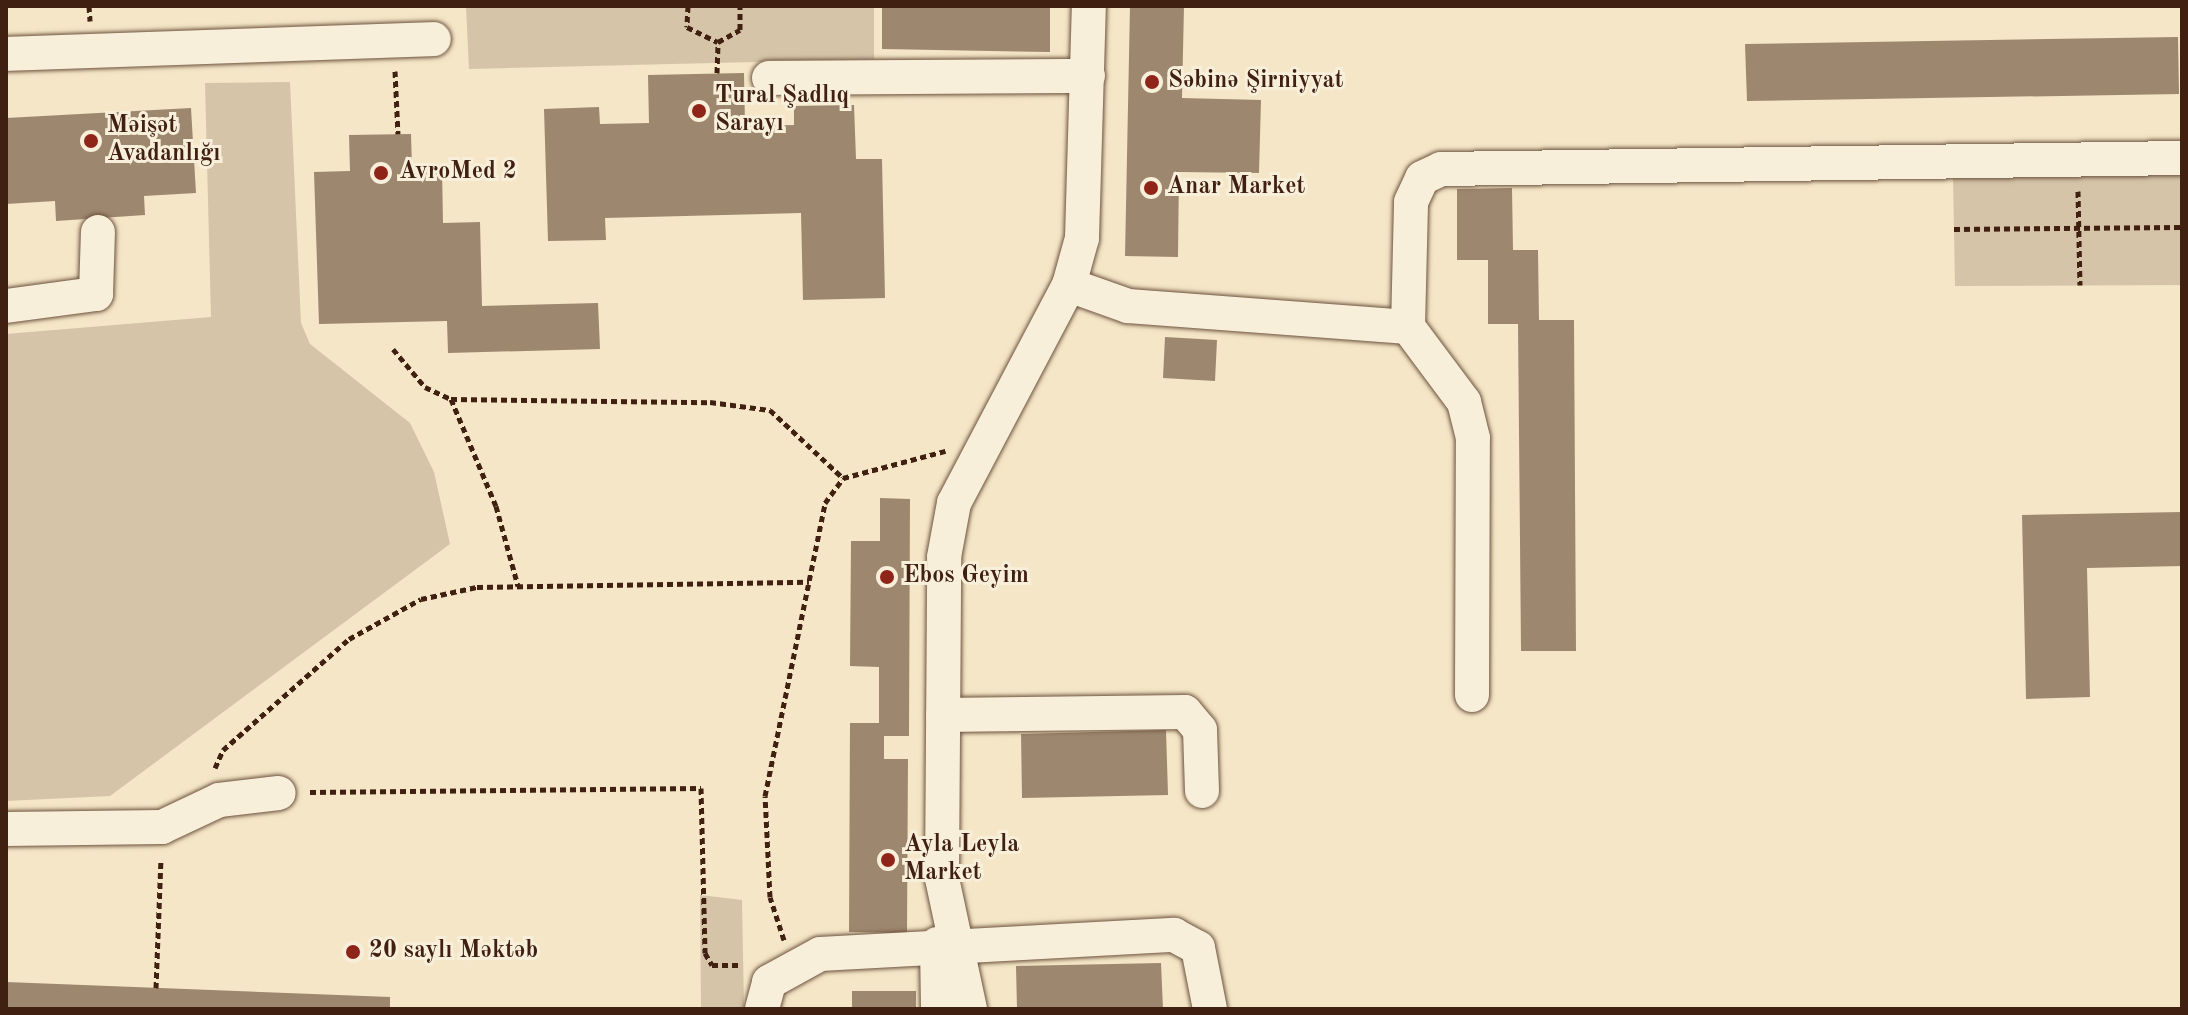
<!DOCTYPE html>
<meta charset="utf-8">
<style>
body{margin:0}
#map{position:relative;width:2188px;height:1015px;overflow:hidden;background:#f4e6c6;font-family:"Old Standard TT",serif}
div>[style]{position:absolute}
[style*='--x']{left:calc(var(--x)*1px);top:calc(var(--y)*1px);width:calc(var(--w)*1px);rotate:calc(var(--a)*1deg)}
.green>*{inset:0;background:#d5c4a7}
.building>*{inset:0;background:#9e876f}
.path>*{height:5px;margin-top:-2.5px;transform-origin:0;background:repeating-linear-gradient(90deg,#402011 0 6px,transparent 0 10px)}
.roads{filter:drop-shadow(0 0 2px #6d523e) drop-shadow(0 0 2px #6d523e)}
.minor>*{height:34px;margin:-17px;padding:0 17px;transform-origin:17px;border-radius:17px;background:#f8efda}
.dots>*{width:22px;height:22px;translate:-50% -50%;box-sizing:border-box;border:4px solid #f8efda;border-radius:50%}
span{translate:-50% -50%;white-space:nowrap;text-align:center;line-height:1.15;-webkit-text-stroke:6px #f8efda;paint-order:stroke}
.poi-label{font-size:24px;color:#402011;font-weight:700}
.left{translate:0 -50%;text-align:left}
.frame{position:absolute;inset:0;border:8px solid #402011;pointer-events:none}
</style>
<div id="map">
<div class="green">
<i style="clip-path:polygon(466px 6px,874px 6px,874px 59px,469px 69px)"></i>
<i style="clip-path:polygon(290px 82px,301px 323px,310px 344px,410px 423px,434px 472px,450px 544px,110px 796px,6px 801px,6px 334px,211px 317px,205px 83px)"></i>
<i style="clip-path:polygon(2182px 173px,2182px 285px,1955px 286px,1953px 176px)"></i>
<i style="clip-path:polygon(700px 895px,742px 900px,744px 1009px,701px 1009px)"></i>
</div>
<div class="building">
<i style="clip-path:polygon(882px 6px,1050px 6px,1050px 52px,882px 49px)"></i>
<i style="clip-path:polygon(1130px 6px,1184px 6px,1182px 98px,1261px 100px,1259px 173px,1179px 172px,1178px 257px,1125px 256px)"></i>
<i style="clip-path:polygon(2178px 37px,2179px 94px,1747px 101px,1745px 44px)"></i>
<i style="clip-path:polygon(744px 73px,745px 126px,794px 125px,794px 106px,854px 105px,856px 159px,882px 159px,885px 298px,803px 300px,801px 213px,605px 218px,606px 240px,548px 241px,544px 109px,599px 107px,600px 124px,649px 123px,648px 75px)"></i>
<i style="clip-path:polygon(191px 108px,196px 193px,144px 196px,145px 215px,56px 221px,55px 201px,6px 204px,6px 118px)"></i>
<i style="clip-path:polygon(411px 134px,412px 169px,442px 168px,443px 223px,480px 222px,482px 306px,598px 303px,600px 349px,448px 353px,447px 321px,319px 324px,314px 172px,350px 171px,349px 135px)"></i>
<i style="clip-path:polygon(1512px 188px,1513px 250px,1538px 250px,1539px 320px,1574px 320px,1576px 651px,1521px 651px,1518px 324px,1488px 324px,1488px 260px,1457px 260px,1457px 189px)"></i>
<i style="clip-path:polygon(1165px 337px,1217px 340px,1215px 381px,1163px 378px)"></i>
<i style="clip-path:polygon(880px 498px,910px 499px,909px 736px,884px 736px,884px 759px,908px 759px,907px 933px,849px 932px,850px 723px,879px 723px,879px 667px,850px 666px,851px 541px,880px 541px)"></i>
<i style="clip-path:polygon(2182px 512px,2182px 566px,2087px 568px,2090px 697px,2026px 699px,2022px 515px)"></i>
<i style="clip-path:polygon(1166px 730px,1168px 795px,1022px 798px,1021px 734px)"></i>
<i style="clip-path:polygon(1161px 963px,1163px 1009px,1017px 1009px,1016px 966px)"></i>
<i style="clip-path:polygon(6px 982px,390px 997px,390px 1009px,6px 1009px)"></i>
<i style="clip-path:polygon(852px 991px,916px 991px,916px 1009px,852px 1009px)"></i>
</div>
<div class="path">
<i style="--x:89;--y:6;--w:15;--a:86"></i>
<i style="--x:688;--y:6;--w:21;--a:93"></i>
<i style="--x:687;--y:27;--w:34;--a:26"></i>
<i style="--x:395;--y:71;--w:63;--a:87.3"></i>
<i style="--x:717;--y:73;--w:31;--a:-88"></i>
<i style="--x:718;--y:42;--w:25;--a:-29"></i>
<i style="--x:740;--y:30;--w:24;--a:-90"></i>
<i style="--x:2078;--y:191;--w:94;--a:88.8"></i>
<i style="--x:1954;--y:229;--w:228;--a:-0.5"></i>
<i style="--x:393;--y:349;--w:50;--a:49.9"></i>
<i style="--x:425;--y:387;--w:29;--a:25"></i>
<i style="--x:451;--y:399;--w:259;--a:0.7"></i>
<i style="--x:710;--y:402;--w:61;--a:7.6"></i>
<i style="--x:770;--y:410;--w:100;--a:43"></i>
<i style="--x:451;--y:399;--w:116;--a:67.2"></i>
<i style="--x:496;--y:506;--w:83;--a:74.6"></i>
<i style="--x:215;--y:768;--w:20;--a:-66"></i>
<i style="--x:223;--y:750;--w:168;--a:-41.4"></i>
<i style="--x:349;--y:639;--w:82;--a:-29.1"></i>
<i style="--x:421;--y:599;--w:57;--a:-12.1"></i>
<i style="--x:477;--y:587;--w:332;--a:-0.9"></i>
<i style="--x:310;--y:792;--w:391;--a:-0.6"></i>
<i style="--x:701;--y:788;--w:165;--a:88.6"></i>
<i style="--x:705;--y:953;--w:14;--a:60"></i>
<i style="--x:712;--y:965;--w:30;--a:0"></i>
<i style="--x:784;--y:940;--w:45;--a:-108"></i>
<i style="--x:770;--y:897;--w:101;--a:-92.8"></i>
<i style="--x:765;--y:796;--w:299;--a:-78.4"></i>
<i style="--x:825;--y:503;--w:31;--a:-54"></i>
<i style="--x:843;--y:478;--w:106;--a:-14.8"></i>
<i style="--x:156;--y:988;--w:128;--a:-87.8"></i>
</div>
<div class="roads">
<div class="minor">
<i style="--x:6;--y:54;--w:428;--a:-2"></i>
<i style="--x:769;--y:78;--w:319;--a:-0.4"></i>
<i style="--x:1069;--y:285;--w:63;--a:19.6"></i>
<i style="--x:1128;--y:306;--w:281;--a:4.3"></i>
<i style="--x:6;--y:306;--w:91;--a:-7.6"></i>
<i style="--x:96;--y:294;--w:62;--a:-88.2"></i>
<i style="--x:1472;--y:695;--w:257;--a:-89.8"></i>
<i style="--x:1473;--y:438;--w:37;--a:-104"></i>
<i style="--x:1464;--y:402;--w:94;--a:-126.7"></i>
<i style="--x:1408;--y:327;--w:125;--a:-88.6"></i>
<i style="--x:1411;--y:202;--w:26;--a:-65"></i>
<i style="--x:1422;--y:178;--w:21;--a:-25"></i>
<i style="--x:1441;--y:169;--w:741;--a:-0.85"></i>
<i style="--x:943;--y:715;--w:242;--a:-0.7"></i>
<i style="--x:1185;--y:712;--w:23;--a:50"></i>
<i style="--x:1200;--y:730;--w:61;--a:88.1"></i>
<i style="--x:6;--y:829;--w:156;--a:-0.7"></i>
<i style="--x:162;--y:827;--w:63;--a:-25.3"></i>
<i style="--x:219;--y:800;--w:60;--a:-6.7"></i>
<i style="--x:937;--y:944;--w:65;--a:89.1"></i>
<i style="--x:762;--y:1009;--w:28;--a:-75"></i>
<i style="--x:769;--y:982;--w:58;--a:-28.8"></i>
<i style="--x:820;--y:954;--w:355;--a:-3.1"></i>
<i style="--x:1174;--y:935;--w:27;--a:28"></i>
<i style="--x:1198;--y:948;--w:62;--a:78.9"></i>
<i style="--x:970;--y:1009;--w:134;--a:-102.1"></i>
<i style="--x:942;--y:878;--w:321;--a:-89.6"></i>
<i style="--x:944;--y:557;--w:55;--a:-79.5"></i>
<i style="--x:954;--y:503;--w:246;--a:-62.2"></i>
<i style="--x:1069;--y:285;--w:49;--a:-74.5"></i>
<i style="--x:1082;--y:238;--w:232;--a:-88.3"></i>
</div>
</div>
<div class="dots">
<i style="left:1152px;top:82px;background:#8f2418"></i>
<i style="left:699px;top:111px;background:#8f2418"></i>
<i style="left:91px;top:141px;background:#8f2418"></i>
<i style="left:381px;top:173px;background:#8f2418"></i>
<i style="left:1151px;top:188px;background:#8f2418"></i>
<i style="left:887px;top:577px;background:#8f2418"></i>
<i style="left:888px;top:860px;background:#8f2418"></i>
<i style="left:353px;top:952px;background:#8f2418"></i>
</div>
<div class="poi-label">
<span class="left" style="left:1168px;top:82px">Səbinə Şirniyyat</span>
<span class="left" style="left:715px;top:111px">Tural Şadlıq<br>Sarayı</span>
<span class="left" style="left:107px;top:141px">Məişət<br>Avadanlığı</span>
<span class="left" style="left:399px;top:173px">AvroMed 2</span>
<span class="left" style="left:1167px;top:188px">Anar Market</span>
<span class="left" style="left:903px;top:577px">Ebos Geyim</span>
<span class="left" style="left:904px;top:860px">Ayla Leyla<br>Market</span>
<span class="left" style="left:369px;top:952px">20 saylı Məktəb</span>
</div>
<div class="frame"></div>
</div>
